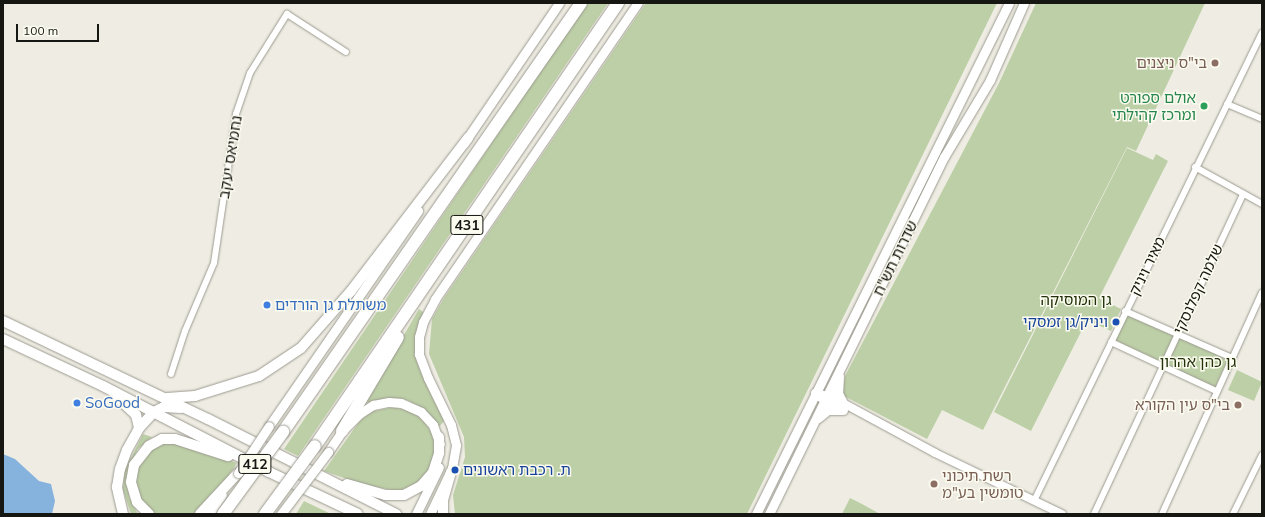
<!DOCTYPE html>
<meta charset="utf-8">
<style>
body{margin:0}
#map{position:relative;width:1265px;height:517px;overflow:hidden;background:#efede3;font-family:Mulish,"Noto Sans Hebrew",sans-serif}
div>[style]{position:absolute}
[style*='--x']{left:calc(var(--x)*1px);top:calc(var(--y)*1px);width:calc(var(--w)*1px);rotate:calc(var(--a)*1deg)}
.green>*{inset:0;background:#bccfa6}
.water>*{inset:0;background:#86b3dd}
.roads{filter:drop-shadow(0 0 1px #9c9a90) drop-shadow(0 0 1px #9c9a90)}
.minor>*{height:6px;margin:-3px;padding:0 3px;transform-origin:3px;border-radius:3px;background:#fff}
.tertiary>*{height:8px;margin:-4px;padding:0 4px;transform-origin:4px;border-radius:4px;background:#fff}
.secondary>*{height:9px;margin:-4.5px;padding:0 4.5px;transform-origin:4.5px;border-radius:4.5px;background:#fff}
.primary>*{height:10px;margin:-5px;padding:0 5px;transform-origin:5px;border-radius:5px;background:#fff}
.motorway>*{height:12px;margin:-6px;padding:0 6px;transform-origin:6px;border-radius:6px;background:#fff}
.bridges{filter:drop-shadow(0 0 1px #9c9a90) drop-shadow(0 0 1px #9c9a90)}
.secondary-bridge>*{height:9px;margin:-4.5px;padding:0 4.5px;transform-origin:4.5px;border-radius:4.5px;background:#fff}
.motorway-bridge>*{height:12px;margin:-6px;padding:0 6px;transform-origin:6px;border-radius:6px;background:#fff}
.dots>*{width:11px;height:11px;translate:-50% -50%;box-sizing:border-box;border:2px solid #fcfbf0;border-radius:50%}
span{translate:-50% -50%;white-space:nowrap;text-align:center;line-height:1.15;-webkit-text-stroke:3px #fcfbf0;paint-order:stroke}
.shield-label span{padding:1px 3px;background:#fcfbf0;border:1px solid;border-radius:3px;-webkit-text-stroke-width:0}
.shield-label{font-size:14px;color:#161612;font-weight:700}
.education-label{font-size:15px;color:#785e54}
.right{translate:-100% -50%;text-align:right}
.left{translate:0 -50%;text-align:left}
.leisure-label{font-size:15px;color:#27864d}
.street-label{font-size:15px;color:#161612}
.park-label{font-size:15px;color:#213009}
.shop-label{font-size:15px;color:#366cbe}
.transit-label{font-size:15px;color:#164399}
.frame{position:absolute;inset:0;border:4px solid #161612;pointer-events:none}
.scale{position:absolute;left:16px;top:24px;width:83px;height:18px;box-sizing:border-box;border:2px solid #161612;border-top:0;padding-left:5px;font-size:12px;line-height:14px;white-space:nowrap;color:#161612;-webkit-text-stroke:3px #fcfbf0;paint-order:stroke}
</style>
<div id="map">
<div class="green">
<i style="clip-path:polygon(587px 3px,608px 3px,298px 456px,284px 449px)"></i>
<i style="clip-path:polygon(646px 3px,997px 3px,747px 514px,455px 514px,453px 495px,465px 457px,464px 437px,429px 354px,432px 319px,444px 298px)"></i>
<i style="clip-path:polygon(1036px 3px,1205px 3px,1136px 151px,1127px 147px,983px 430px,942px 410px,927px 439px,842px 395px,845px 376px,999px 83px)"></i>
<i style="clip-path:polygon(1127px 148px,1153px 160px,1156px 154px,1168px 161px,1099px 298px,1121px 309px,1111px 331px,1087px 320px,1031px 431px,994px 412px)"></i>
<i style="clip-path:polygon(419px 309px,423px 312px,419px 365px,445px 420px,438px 428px,420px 407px,407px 400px,399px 398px,369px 403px,366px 400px)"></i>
<i style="clip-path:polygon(1127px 313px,1174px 336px,1162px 363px,1115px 340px)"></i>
<i style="clip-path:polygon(1180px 337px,1228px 359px,1215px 388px,1167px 366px)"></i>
<i style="clip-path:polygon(1237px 370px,1262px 382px,1254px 401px,1228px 390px)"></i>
<i style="clip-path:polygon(393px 407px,413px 412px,424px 421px,432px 434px,435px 448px,433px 463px,424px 478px,412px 487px,398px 491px,364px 485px,324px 471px,359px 422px,370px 412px)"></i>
<i style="clip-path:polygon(143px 434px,152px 437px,138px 449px,130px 466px,129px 497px,138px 514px,131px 514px,123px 490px,124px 472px)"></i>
<i style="clip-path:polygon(164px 442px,188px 445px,237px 463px,217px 493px,194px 514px,155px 514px,145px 506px,137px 494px,135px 474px,145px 453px)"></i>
<i style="clip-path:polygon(850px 498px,862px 504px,880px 514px,842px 514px)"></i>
<i style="clip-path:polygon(304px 501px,331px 514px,296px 514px)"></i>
</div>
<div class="water">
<i style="clip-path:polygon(3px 454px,15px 459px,39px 481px,51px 484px,55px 501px,52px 514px,3px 514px)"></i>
</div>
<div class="roads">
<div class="minor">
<i style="--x:1227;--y:104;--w:38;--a:23"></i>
<i style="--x:1195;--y:167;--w:77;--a:28.9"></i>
<i style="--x:1125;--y:311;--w:117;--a:23.7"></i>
<i style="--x:1111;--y:342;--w:116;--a:25"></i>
<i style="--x:171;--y:374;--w:45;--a:-72"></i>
<i style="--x:185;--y:331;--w:74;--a:-66.9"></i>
<i style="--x:214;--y:263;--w:151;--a:-81.6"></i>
<i style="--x:236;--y:114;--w:43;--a:-71.1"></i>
<i style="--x:250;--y:73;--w:70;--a:-57.9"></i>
<i style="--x:287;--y:14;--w:70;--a:32.8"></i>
<i style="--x:1034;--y:501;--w:521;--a:-64.03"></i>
<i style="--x:1094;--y:514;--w:353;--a:-65"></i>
<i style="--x:1162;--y:514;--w:243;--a:-65.7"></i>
<i style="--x:1233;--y:514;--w:66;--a:-63.8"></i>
</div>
<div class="tertiary">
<i style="--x:815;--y:393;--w:17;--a:13"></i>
<i style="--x:832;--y:397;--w:117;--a:28.5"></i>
<i style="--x:935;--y:453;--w:141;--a:25.7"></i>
<i style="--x:819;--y:397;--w:26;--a:29"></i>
</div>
<div class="secondary">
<i style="--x:464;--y:143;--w:169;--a:-55.8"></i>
<i style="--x:839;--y:376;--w:17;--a:93"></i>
<i style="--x:838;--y:393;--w:11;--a:63"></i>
<i style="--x:818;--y:418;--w:13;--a:-39"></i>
<i style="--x:828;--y:410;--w:15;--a:0"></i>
<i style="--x:269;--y:426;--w:262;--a:-55.3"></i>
<i style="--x:328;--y:452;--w:25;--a:-56"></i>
<i style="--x:342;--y:431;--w:24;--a:-45"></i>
<i style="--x:359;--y:414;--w:17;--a:-33"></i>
<i style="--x:373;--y:405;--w:16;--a:-11"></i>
<i style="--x:389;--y:402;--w:12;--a:5"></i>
<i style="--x:401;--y:403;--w:22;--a:24"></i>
<i style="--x:421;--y:412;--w:18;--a:47"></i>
<i style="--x:433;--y:425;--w:20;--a:70"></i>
<i style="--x:209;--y:514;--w:23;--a:-56"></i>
<i style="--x:416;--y:514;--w:52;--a:-63.9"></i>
<i style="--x:430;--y:514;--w:51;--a:-64.4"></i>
<i style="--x:452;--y:468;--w:23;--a:-80"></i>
<i style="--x:456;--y:445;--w:21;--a:-104"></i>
<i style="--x:451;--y:425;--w:52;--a:-116.1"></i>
<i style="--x:428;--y:378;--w:26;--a:-111"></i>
<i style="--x:419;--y:354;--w:17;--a:-90"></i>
<i style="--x:419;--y:337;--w:16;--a:-75"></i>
<i style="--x:423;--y:322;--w:26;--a:-62"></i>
<i style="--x:435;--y:299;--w:359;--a:-55.6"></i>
<i style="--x:756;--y:514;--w:570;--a:-63.66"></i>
<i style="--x:769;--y:514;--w:398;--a:-63.9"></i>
<i style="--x:944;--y:157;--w:90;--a:-59.1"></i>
<i style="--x:990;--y:80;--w:84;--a:-66.2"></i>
</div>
<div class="primary">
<i style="--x:3;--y:321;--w:227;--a:25.6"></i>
<i style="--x:208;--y:419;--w:211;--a:26.8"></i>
<i style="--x:3;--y:339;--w:110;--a:25.2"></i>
<i style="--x:103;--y:386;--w:187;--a:27.4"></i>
<i style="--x:269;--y:472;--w:98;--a:25.3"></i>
<i style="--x:118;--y:398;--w:25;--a:43"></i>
<i style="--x:136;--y:415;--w:13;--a:77"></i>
<i style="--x:167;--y:398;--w:28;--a:-4"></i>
<i style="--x:195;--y:396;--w:67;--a:-17.4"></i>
<i style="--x:259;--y:376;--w:50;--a:-33.7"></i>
<i style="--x:301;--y:348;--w:76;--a:-48.7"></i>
<i style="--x:351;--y:291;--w:193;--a:-52.6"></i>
<i style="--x:347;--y:484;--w:40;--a:16"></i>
<i style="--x:385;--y:495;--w:19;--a:0"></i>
<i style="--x:404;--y:495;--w:19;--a:-28"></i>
<i style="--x:421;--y:486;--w:18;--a:-49"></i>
<i style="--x:433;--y:472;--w:20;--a:-72"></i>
<i style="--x:439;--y:453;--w:16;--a:-90"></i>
<i style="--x:123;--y:514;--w:28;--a:-103"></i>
<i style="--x:117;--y:487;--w:18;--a:-81"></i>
<i style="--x:120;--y:469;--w:20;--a:-70"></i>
<i style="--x:127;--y:450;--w:25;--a:-61"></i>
<i style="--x:139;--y:428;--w:22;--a:-47"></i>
<i style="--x:154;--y:412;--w:11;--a:-27"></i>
<i style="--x:164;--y:407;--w:17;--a:3"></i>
<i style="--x:149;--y:514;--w:17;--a:-135"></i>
<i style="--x:137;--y:502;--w:21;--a:-107"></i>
<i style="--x:131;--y:482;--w:17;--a:-80"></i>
<i style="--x:134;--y:465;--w:24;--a:-52"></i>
<i style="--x:149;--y:446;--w:15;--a:-28"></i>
<i style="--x:162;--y:439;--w:13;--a:0"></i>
<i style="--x:175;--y:439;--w:56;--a:17.8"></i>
<i style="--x:200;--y:514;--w:56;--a:-47.2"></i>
<i style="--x:443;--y:514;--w:14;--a:-90"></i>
<i style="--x:443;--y:500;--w:29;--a:-74"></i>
</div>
<div class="motorway">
<i style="--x:342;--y:431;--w:109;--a:-59.2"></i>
<i style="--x:283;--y:432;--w:522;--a:-55.21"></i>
<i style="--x:315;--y:446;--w:537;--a:-55.63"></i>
</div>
</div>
<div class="bridges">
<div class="secondary-bridge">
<i style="--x:238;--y:473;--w:56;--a:-56.6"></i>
<i style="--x:281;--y:514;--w:78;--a:-52.8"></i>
</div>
<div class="motorway-bridge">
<i style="--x:223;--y:514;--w:102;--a:-53.8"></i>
<i style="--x:265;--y:514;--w:84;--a:-53.7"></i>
</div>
</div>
<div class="dots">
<i style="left:1215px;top:63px;background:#8d6e63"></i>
<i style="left:1204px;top:106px;background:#2e9e5b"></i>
<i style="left:267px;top:305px;background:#3f7fe0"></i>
<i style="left:1116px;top:322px;background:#1a4fb4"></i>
<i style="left:77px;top:403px;background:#3f7fe0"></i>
<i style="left:1238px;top:405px;background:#8d6e63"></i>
<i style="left:455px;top:470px;background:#1a4fb4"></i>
<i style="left:934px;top:484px;background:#8d6e63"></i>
</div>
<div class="shield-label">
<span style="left:467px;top:225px">431</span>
<span style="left:255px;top:464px">412</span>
</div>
<div class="education-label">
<span class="right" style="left:1207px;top:63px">בי"ס ניצנים</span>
<span class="right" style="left:1230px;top:405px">בי"ס עין הקורא</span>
<span class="left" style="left:942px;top:484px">רשת תיכוני<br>טומשין בע"מ</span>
</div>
<div class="leisure-label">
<span class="right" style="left:1196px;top:106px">אולם ספורט<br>ומרכז קהילתי</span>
</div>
<div class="street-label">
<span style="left:230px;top:157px;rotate:-81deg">נחמיאס יעקב</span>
<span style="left:895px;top:258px;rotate:-64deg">שדרות תש"ח</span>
<span style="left:1147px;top:266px;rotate:-64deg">מאיר ויניק</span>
<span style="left:1198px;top:289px;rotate:-65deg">שלמה קפלנסקי</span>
</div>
<div class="park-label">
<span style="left:1076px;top:300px">גן המוסיקה</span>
<span style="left:1198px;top:362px">גן כהן אהרון</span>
</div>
<div class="shop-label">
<span class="left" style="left:275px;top:305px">משתלת גן הורדים</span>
<span class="left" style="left:85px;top:403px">SoGood</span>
</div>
<div class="transit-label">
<span class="right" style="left:1108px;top:322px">ויניק/גן זמסקי</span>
<span class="left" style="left:463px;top:470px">ת. רכבת ראשונים</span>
</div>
<div class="frame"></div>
<div class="scale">100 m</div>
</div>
